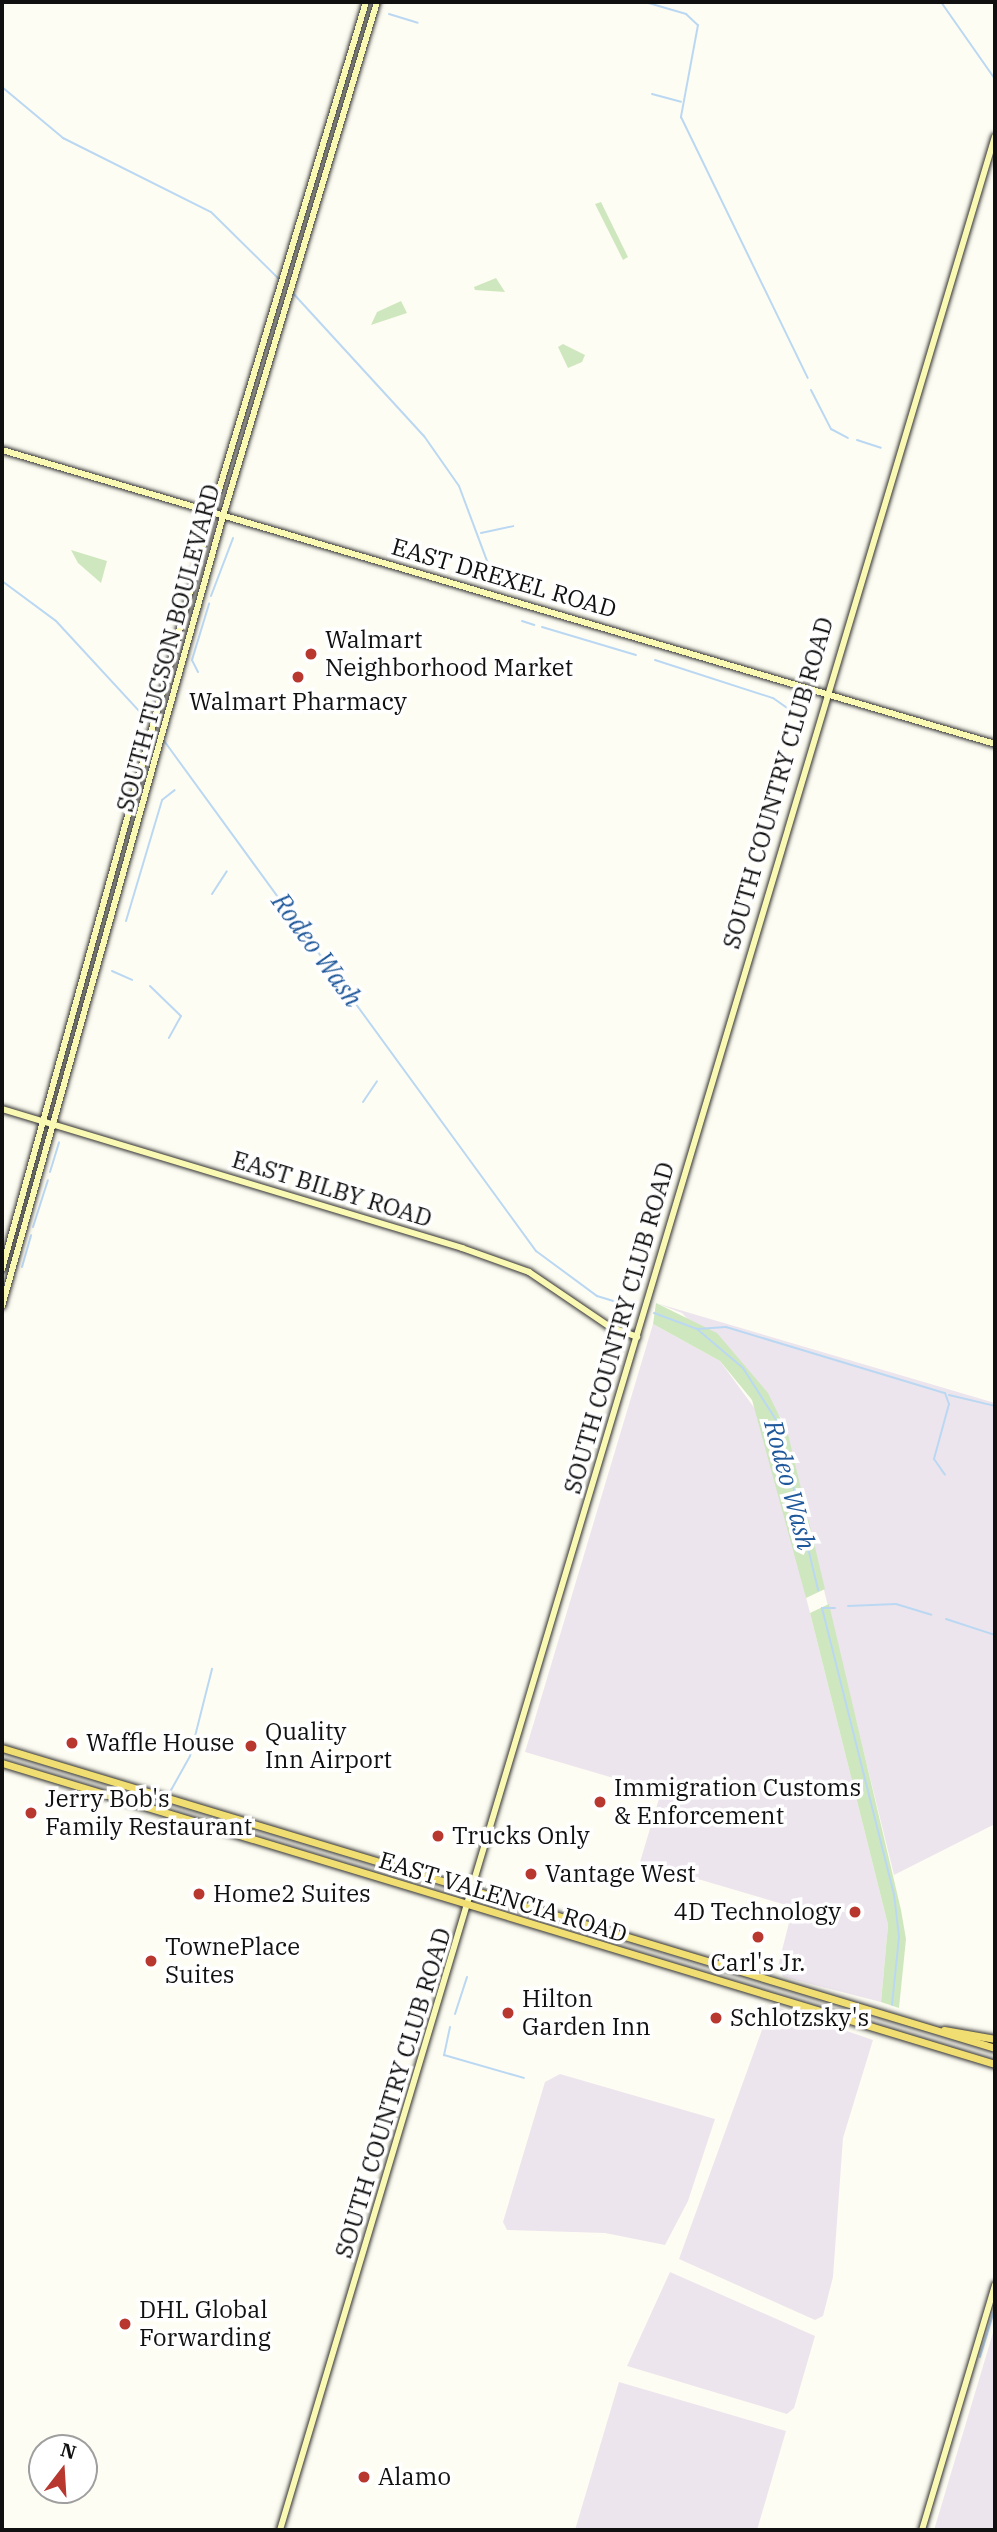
<!DOCTYPE html>
<style>
body{margin:0}
#map{position:relative;width:997px;height:2532px;overflow:hidden;background:#fefdf3;font-family:"IBM Plex Serif",serif}
div>[style]{position:absolute}
[style*='--x']{left:calc(var(--x)*1px);top:calc(var(--y)*1px);width:calc(var(--w)*1px);rotate:calc(var(--a)*1deg)}
.industrial>*{inset:0;background:#ede5ed}
.green>*{inset:0;background:#cfe7be}
.stream>*{height:2px;margin:-1px;padding:0 1px;transform-origin:1px;border-radius:1px;background:#bbd8f3}
.roads{filter:drop-shadow(0 0 2px #323232) drop-shadow(0 0 2px #323232)}
.secondary>*{height:6px;margin:-3px;padding:0 3px;transform-origin:3px;border-radius:3px;background:#faf9b3}
.primary>*{height:7px;margin:-3.5px;padding:0 3.5px;transform-origin:3.5px;border-radius:3.5px;background:#f0de72}
.dots>*{width:19px;height:19px;translate:-50% -50%;box-sizing:border-box;border:4px solid #fff;border-radius:50%}
span{translate:-50% -50%;white-space:nowrap;text-align:center;line-height:1.15;-webkit-text-stroke:7px #fff;paint-order:stroke}
.street-label{font-size:24px;color:#101010}
.poi-label{font-size:24px;color:#101010}
.left{translate:0 -50%;text-align:left}
.right{translate:-100% -50%;text-align:right}
.water-label{font-size:26px;color:#20599b;font-style:italic}
.frame{position:absolute;inset:0;border:4px solid #101010;pointer-events:none}
.north{position:absolute;left:28px;top:2434px;width:70px;height:70px;box-sizing:border-box;background:#fff;border:2px solid #9f9f9f;border-radius:50%;rotate:17deg;font-size:19px;font-weight:700;line-height:28px;text-align:center;color:#101010}
.north::after{content:'';display:block;margin:auto;width:24px;height:32px;background:#b8372f;clip-path:polygon(50% 0,100% 100%,50% 72%,0 100%)}
</style>
<div id="map">
<div class="industrial">
<i style="clip-path:polygon(656px 1303px,995px 1403px,995px 1824px,894px 1875px,782px 1419px,682px 1313px)"></i>
<i style="clip-path:polygon(653px 1324px,720px 1361px,761px 1417px,888px 1925px,881px 2002px,783px 1977px,778px 1966px,793px 1907px,640px 1862px,661px 1792px,525px 1752px)"></i>
<i style="clip-path:polygon(771px 2005px,873px 2040px,843px 2138px,833px 2277px,823px 2316px,815px 2320px,679px 2259px)"></i>
<i style="clip-path:polygon(560px 2074px,715px 2119px,688px 2201px,665px 2245px,605px 2233px,507px 2230px,503px 2222px,545px 2082px)"></i>
<i style="clip-path:polygon(670px 2272px,815px 2336px,794px 2408px,787px 2414px,627px 2366px)"></i>
<i style="clip-path:polygon(995px 2326px,995px 2530px,934px 2530px)"></i>
<i style="clip-path:polygon(619px 2382px,786px 2431px,757px 2530px,575px 2530px)"></i>
</div>
<div class="green">
<i style="clip-path:polygon(601px 202px,628px 257px,623px 260px,595px 204px)"></i>
<i style="clip-path:polygon(496px 278px,505px 292px,475px 290px,474px 287px)"></i>
<i style="clip-path:polygon(401px 301px,407px 313px,371px 325px,377px 312px)"></i>
<i style="clip-path:polygon(563px 344px,585px 355px,582px 362px,568px 368px,558px 347px)"></i>
<i style="clip-path:polygon(71px 550px,107px 561px,101px 583px,78px 563px)"></i>
<i style="clip-path:polygon(656px 1303px,717px 1333px,768px 1393px,788px 1434px,825px 1589px,806px 1598px,752px 1400px,720px 1361px,653px 1324px)"></i>
<i style="clip-path:polygon(829px 1604px,901px 1910px,906px 1939px,899px 2008px,881px 2002px,888px 1925px,810px 1613px)"></i>
</div>
<div class="stream">
<i style="--x:645;--y:2;--w:43;--a:16.3"></i>
<i style="--x:686;--y:14;--w:16;--a:43"></i>
<i style="--x:698;--y:25;--w:94;--a:100.5"></i>
<i style="--x:681;--y:117;--w:290;--a:64.1"></i>
<i style="--x:941;--y:2;--w:94;--a:55"></i>
<i style="--x:389;--y:14;--w:30;--a:17"></i>
<i style="--x:2;--y:87;--w:80;--a:39.9"></i>
<i style="--x:63;--y:138;--w:165;--a:26.6"></i>
<i style="--x:211;--y:212;--w:97;--a:44.6"></i>
<i style="--x:652;--y:94;--w:30;--a:15"></i>
<i style="--x:291;--y:291;--w:197;--a:47.5"></i>
<i style="--x:424;--y:436;--w:61;--a:55"></i>
<i style="--x:459;--y:486;--w:106;--a:69.5"></i>
<i style="--x:811;--y:390;--w:44;--a:62.9"></i>
<i style="--x:831;--y:429;--w:19;--a:28"></i>
<i style="--x:857;--y:440;--w:25;--a:18"></i>
<i style="--x:481;--y:533;--w:33;--a:-12"></i>
<i style="--x:2;--y:581;--w:67;--a:36.5"></i>
<i style="--x:56;--y:621;--w:139;--a:47.3"></i>
<i style="--x:211;--y:596;--w:62;--a:-69.2"></i>
<i style="--x:522;--y:621;--w:13;--a:18"></i>
<i style="--x:542;--y:627;--w:98;--a:16.6"></i>
<i style="--x:655;--y:660;--w:124;--a:17.9"></i>
<i style="--x:773;--y:698;--w:28;--a:35"></i>
<i style="--x:198;--y:672;--w:13;--a:-117"></i>
<i style="--x:192;--y:660;--w:59;--a:-73.1"></i>
<i style="--x:206;--y:694;--w:10;--a:66"></i>
<i style="--x:162;--y:738;--w:635;--a:53.91"></i>
<i style="--x:536;--y:1251;--w:76;--a:36.4"></i>
<i style="--x:597;--y:1296;--w:41;--a:17.1"></i>
<i style="--x:212;--y:894;--w:27;--a:-57"></i>
<i style="--x:126;--y:921;--w:126;--a:-73.4"></i>
<i style="--x:162;--y:800;--w:16;--a:-38"></i>
<i style="--x:112;--y:971;--w:22;--a:24"></i>
<i style="--x:150;--y:986;--w:43;--a:44.1"></i>
<i style="--x:181;--y:1016;--w:25;--a:119"></i>
<i style="--x:363;--y:1102;--w:25;--a:-56"></i>
<i style="--x:50;--y:1172;--w:31;--a:-73"></i>
<i style="--x:33;--y:1227;--w:49;--a:-72.3"></i>
<i style="--x:22;--y:1267;--w:33;--a:-74"></i>
<i style="--x:654;--y:1313;--w:46;--a:20.4"></i>
<i style="--x:697;--y:1329;--w:60;--a:40.3"></i>
<i style="--x:743;--y:1368;--w:65;--a:57.5"></i>
<i style="--x:778;--y:1423;--w:172;--a:76.5"></i>
<i style="--x:697;--y:1329;--w:29;--a:-4"></i>
<i style="--x:726;--y:1327;--w:229;--a:16.8"></i>
<i style="--x:945;--y:1393;--w:12;--a:70"></i>
<i style="--x:949;--y:1404;--w:57;--a:105.3"></i>
<i style="--x:934;--y:1459;--w:19;--a:55"></i>
<i style="--x:949;--y:1395;--w:47;--a:13.4"></i>
<i style="--x:848;--y:1606;--w:48;--a:-2.4"></i>
<i style="--x:896;--y:1604;--w:37;--a:17"></i>
<i style="--x:835;--y:1608;--w:13;--a:180"></i>
<i style="--x:822;--y:1608;--w:295;--a:75.9"></i>
<i style="--x:894;--y:1894;--w:43;--a:83.4"></i>
<i style="--x:899;--y:1937;--w:68;--a:95.9"></i>
<i style="--x:946;--y:1619;--w:52;--a:18.1"></i>
<i style="--x:170;--y:1792;--w:41;--a:-60.9"></i>
<i style="--x:190;--y:1756;--w:90;--a:-75.8"></i>
<i style="--x:455;--y:2014;--w:39;--a:-72"></i>
<i style="--x:450;--y:2027;--w:29;--a:102"></i>
<i style="--x:444;--y:2055;--w:83;--a:16"></i>
<i style="--x:980;--y:2357;--w:51;--a:-73"></i>
</div>
<div class="roads">
<div class="secondary">
<i style="--x:2;--y:450;--w:1036;--a:16.49"></i>
<i style="--x:2;--y:1109;--w:481;--a:16.8"></i>
<i style="--x:462;--y:1248;--w:71;--a:19.7"></i>
<i style="--x:529;--y:1272;--w:98;--a:34.2"></i>
<i style="--x:610;--y:1327;--w:29;--a:20"></i>
<i style="--x:2;--y:1269;--w:785;--a:-74.48"></i>
<i style="--x:212;--y:513;--w:534;--a:-73.23"></i>
<i style="--x:2;--y:1306;--w:820;--a:-74.37"></i>
<i style="--x:223;--y:516;--w:537;--a:-73.32"></i>
<i style="--x:280;--y:2530;--w:2498;--a:-73.37"></i>
<i style="--x:922;--y:2530;--w:256;--a:-73.4"></i>
</div>
<div class="primary">
<i style="--x:2;--y:1748;--w:1037;--a:16.81"></i>
<i style="--x:2;--y:1763;--w:1038;--a:16.86"></i>
<i style="--x:944;--y:2030;--w:52;--a:10"></i>
</div>
</div>
<div class="dots">
<i style="left:311px;top:654px;background:#b8372f"></i>
<i style="left:298px;top:677px;background:#b8372f"></i>
<i style="left:72px;top:1743px;background:#b8372f"></i>
<i style="left:251px;top:1746px;background:#b8372f"></i>
<i style="left:600px;top:1802px;background:#b8372f"></i>
<i style="left:31px;top:1813px;background:#b8372f"></i>
<i style="left:438px;top:1836px;background:#b8372f"></i>
<i style="left:531px;top:1874px;background:#b8372f"></i>
<i style="left:199px;top:1894px;background:#b8372f"></i>
<i style="left:855px;top:1912px;background:#b8372f"></i>
<i style="left:758px;top:1937px;background:#b8372f"></i>
<i style="left:151px;top:1961px;background:#b8372f"></i>
<i style="left:508px;top:2013px;background:#b8372f"></i>
<i style="left:716px;top:2018px;background:#b8372f"></i>
<i style="left:125px;top:2324px;background:#b8372f"></i>
<i style="left:364px;top:2477px;background:#b8372f"></i>
</div>
<div class="street-label">
<span style="left:504px;top:578px;rotate:16deg">EAST DREXEL ROAD</span>
<span style="left:168px;top:648px;rotate:-75deg">SOUTH TUCSON BOULEVARD</span>
<span style="left:778px;top:783px;rotate:-74deg">SOUTH COUNTRY CLUB ROAD</span>
<span style="left:332px;top:1189px;rotate:17deg">EAST BILBY ROAD</span>
<span style="left:619px;top:1328px;rotate:-74deg">SOUTH COUNTRY CLUB ROAD</span>
<span style="left:503px;top:1897px;rotate:17deg">EAST VALENCIA ROAD</span>
<span style="left:393px;top:2093px;rotate:-73deg">SOUTH COUNTRY CLUB ROAD</span>
</div>
<div class="poi-label">
<span class="left" style="left:325px;top:654px">Walmart<br>Neighborhood Market</span>
<span style="left:298px;top:702px">Walmart Pharmacy</span>
<span class="left" style="left:265px;top:1746px">Quality<br>Inn Airport</span>
<span class="left" style="left:86px;top:1743px">Waffle House</span>
<span class="left" style="left:614px;top:1802px">Immigration Customs<br>&amp; Enforcement</span>
<span class="left" style="left:45px;top:1813px">Jerry Bob's<br>Family Restaurant</span>
<span class="left" style="left:452px;top:1836px">Trucks Only</span>
<span class="left" style="left:545px;top:1874px">Vantage West</span>
<span class="left" style="left:213px;top:1894px">Home2 Suites</span>
<span class="right" style="left:841px;top:1912px">4D Technology</span>
<span class="left" style="left:165px;top:1961px">TownePlace<br>Suites</span>
<span style="left:758px;top:1963px">Carl's Jr.</span>
<span class="left" style="left:522px;top:2013px">Hilton<br>Garden Inn</span>
<span class="left" style="left:730px;top:2018px">Schlotzsky's</span>
<span class="left" style="left:139px;top:2324px">DHL Global<br>Forwarding</span>
<span class="left" style="left:378px;top:2477px">Alamo</span>
</div>
<div class="water-label">
<span style="left:317px;top:950px;rotate:54deg">Rodeo Wash</span>
<span style="left:790px;top:1485px;rotate:75deg">Rodeo Wash</span>
</div>
<div class="frame"></div>
<div class="north">N</div>
</div>
